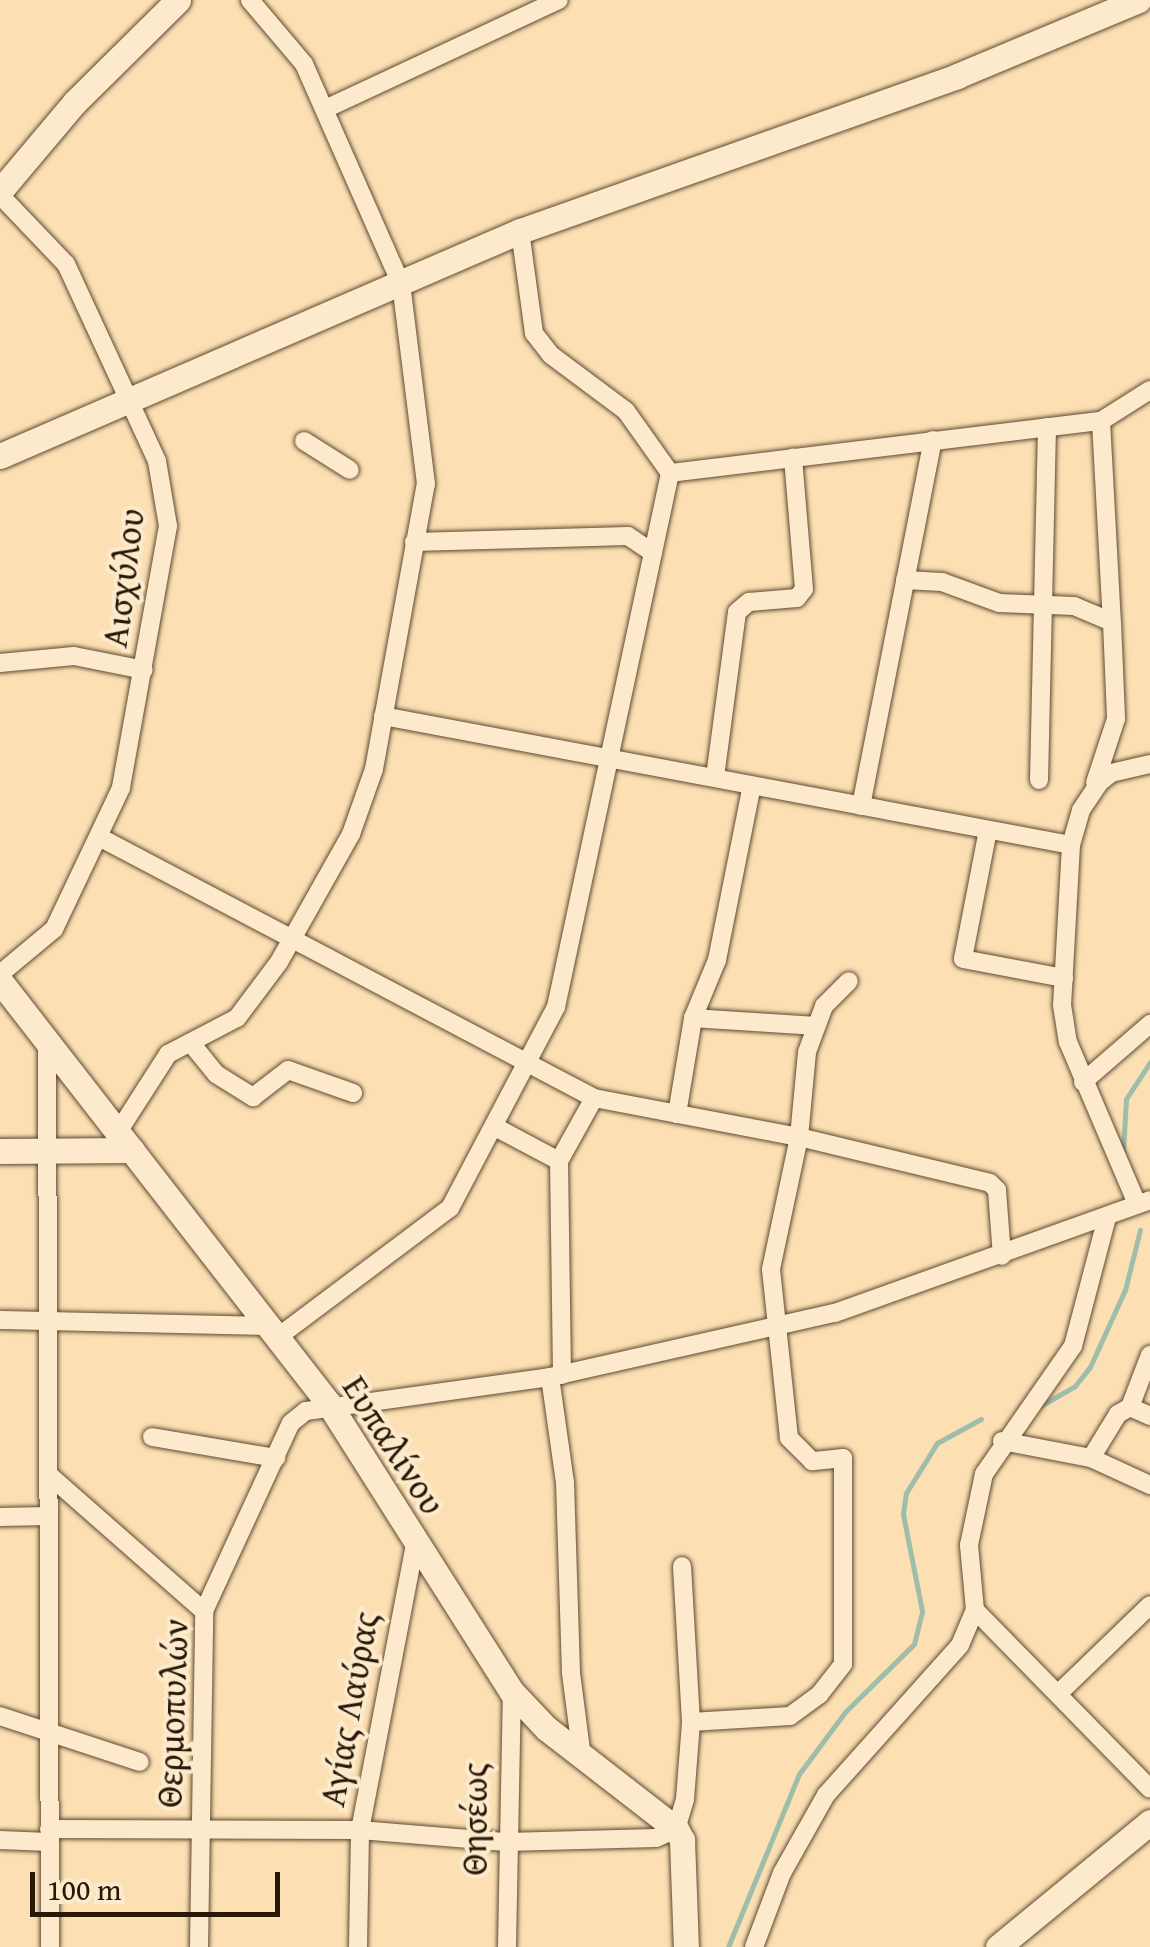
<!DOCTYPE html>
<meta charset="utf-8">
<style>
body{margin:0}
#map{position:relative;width:1150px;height:1947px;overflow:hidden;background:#fcdfb2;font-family:"Gentium Book Plus",serif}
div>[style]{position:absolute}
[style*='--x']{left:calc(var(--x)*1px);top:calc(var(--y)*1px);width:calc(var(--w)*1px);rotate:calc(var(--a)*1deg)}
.stream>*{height:5px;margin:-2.5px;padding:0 2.5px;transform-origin:2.5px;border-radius:2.5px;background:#9fbdab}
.roads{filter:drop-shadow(0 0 2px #5d4a32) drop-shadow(0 0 2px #5d4a32)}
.street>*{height:18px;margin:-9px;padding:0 9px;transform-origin:9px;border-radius:9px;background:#fdeacd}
.secondary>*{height:25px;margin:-12.5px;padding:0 12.5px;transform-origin:12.5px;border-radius:12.5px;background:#fdeacd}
span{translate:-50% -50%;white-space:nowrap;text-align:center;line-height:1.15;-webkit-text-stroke:8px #fdeacd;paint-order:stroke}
.street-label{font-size:35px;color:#281907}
.scale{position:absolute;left:30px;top:1872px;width:250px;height:45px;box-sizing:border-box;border:5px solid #281907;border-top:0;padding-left:12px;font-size:30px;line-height:35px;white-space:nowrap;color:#281907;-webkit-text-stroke:8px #fdeacd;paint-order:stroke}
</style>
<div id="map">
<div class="stream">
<i style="--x:1123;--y:1151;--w:52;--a:-86.7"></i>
<i style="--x:1126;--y:1099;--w:44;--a:-57"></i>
<i style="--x:1035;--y:1409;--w:46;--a:-29.9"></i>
<i style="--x:1075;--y:1386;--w:24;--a:-52"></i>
<i style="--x:1090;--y:1367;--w:85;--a:-65.6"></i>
<i style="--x:1125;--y:1290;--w:62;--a:-76"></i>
<i style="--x:728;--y:1947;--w:187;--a:-67.7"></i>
<i style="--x:799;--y:1774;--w:77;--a:-53.4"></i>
<i style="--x:845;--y:1712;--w:97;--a:-44.6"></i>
<i style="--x:914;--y:1644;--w:34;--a:-76"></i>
<i style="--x:922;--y:1611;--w:99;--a:-101.1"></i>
<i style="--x:903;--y:1514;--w:21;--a:-82"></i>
<i style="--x:906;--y:1493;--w:59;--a:-58.2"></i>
<i style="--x:937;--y:1443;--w:50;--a:-28.6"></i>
</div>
<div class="roads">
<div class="street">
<i style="--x:325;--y:109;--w:258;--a:-25"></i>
<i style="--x:0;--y:195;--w:95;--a:46.3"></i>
<i style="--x:66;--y:264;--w:217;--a:65.2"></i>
<i style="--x:157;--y:461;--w:66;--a:80.4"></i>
<i style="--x:168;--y:526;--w:266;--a:100.2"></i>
<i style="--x:121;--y:788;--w:156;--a:115.4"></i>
<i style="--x:54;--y:929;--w:70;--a:140.2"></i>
<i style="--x:1101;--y:421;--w:201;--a:86.9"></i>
<i style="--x:304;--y:441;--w:54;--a:32.2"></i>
<i style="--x:670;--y:473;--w:434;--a:-6.9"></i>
<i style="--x:1101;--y:421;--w:58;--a:-32.3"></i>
<i style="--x:414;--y:542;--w:214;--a:-1.6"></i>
<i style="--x:628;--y:536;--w:30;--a:34"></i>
<i style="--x:905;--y:580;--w:37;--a:3"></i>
<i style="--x:942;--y:582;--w:61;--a:20.2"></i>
<i style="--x:999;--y:603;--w:75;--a:2.3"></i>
<i style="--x:1074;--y:606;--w:41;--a:22.8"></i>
<i style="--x:1112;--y:622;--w:97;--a:87.6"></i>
<i style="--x:1116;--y:719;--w:67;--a:108.2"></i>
<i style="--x:0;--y:663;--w:74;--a:-5.4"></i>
<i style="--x:74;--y:656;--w:71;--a:11.3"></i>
<i style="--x:383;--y:716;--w:700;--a:10.62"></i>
<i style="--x:1071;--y:845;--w:36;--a:-74"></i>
<i style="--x:1081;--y:810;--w:34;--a:-56"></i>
<i style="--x:1100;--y:782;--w:14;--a:-39"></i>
<i style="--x:1111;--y:773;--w:40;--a:-13"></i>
<i style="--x:715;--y:777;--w:166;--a:-82.4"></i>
<i style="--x:737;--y:612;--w:16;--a:-40"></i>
<i style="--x:749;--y:602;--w:48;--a:-4.8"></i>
<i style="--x:797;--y:598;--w:11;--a:-52"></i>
<i style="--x:804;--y:589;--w:132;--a:-94.8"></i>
<i style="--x:1039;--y:780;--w:353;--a:-88.7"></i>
<i style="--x:861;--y:806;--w:373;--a:-78.9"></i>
<i style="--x:988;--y:830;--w:131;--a:101"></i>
<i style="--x:963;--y:959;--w:103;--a:10.7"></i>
<i style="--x:99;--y:837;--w:560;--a:27.8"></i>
<i style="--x:594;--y:1098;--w:209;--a:10.8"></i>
<i style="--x:799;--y:1137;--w:196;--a:13.5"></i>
<i style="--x:990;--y:1183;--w:10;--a:45"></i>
<i style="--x:997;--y:1190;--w:66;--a:85.7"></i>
<i style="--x:1071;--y:845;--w:160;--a:93.2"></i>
<i style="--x:1062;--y:1005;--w:37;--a:81"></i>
<i style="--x:1068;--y:1042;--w:176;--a:66.9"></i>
<i style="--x:693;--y:1018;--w:123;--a:3.7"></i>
<i style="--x:47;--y:1043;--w:904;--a:89.81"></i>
<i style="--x:191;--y:1043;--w:40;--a:51"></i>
<i style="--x:216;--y:1074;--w:44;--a:31.9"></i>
<i style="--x:253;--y:1097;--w:44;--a:-37.6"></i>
<i style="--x:288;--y:1070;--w:69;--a:19.5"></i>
<i style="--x:1083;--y:1082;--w:89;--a:-40.9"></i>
<i style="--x:677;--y:1114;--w:97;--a:-80.5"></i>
<i style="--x:693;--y:1018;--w:63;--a:-67.5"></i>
<i style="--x:717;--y:960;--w:178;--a:-78.7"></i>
<i style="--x:497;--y:1128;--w:70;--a:28"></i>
<i style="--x:118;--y:1132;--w:93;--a:-57.3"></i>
<i style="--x:168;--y:1054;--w:78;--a:-27.6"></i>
<i style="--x:237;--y:1018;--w:70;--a:-53.1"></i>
<i style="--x:279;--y:962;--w:147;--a:-60.6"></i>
<i style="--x:351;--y:834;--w:69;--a:-70.5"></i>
<i style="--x:374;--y:769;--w:290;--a:-79.7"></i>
<i style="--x:426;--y:484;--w:202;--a:-97.1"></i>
<i style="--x:401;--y:284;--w:240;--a:-113.8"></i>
<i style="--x:304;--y:64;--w:84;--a:-130.2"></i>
<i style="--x:0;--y:1320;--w:270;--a:1.3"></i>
<i style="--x:278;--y:1337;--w:215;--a:-36.9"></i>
<i style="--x:450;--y:1208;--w:227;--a:-62.2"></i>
<i style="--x:556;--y:1007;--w:546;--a:-77.95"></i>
<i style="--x:670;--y:473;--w:76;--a:-125.4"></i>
<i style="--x:626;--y:411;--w:94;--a:-143.3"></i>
<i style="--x:551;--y:355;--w:28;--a:-128"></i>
<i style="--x:534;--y:333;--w:103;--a:-97.8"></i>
<i style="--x:562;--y:1375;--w:214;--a:-90.8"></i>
<i style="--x:559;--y:1161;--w:72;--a:-60.9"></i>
<i style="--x:550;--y:1377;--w:106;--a:81.9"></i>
<i style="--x:565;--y:1482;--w:191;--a:88.2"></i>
<i style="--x:571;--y:1673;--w:86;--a:82.6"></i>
<i style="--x:1130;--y:1407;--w:56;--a:-69"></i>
<i style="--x:152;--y:1437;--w:126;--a:9.6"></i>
<i style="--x:1002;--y:1441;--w:91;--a:10.8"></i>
<i style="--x:1091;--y:1458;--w:52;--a:-58.5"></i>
<i style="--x:1118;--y:1414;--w:14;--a:-30"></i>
<i style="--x:1130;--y:1407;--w:22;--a:24"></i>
<i style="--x:1091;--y:1458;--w:65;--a:24.6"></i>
<i style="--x:49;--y:1475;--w:206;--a:41.3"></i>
<i style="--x:0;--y:1517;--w:48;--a:-1.2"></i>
<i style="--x:975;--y:1610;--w:250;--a:45.6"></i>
<i style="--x:1060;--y:1692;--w:125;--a:-44"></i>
<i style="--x:0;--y:1716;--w:147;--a:18.2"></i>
<i style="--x:691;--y:1722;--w:99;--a:-3.5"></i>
<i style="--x:790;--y:1716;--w:36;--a:-36"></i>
<i style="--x:819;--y:1695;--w:39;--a:-52"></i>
<i style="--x:843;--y:1664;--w:206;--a:-90"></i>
<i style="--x:843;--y:1458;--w:31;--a:174"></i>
<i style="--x:812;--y:1461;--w:33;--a:-135"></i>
<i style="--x:789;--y:1438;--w:170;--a:-96.1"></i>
<i style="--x:771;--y:1269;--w:135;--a:-78"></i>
<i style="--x:799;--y:1137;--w:85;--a:-84.6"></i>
<i style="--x:807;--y:1052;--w:49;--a:-69.7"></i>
<i style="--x:824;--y:1006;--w:35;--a:-45"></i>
<i style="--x:49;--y:1829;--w:311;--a:0.2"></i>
<i style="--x:360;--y:1830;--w:146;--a:4.7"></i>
<i style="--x:506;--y:1842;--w:150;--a:-1.5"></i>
<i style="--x:656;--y:1838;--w:22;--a:-24"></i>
<i style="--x:676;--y:1829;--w:31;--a:-73"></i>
<i style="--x:685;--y:1799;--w:77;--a:-85.5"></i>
<i style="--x:691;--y:1722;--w:156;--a:-93.3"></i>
<i style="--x:0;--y:1840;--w:49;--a:2.3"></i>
<i style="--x:199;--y:1947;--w:336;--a:-89.1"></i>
<i style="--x:204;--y:1611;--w:207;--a:-65.2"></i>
<i style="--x:291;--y:1423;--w:19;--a:-39"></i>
<i style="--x:306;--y:1411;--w:246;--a:-7.9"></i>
<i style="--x:550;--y:1377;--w:292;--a:-12.7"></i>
<i style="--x:835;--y:1313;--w:335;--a:-19.7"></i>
<i style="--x:358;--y:1947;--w:117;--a:-89"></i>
<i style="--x:360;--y:1830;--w:291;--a:-79.1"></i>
<i style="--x:507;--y:1947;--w:255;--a:-88.9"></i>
<i style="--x:754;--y:1947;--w:79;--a:-69.3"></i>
<i style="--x:782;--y:1873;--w:90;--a:-60.6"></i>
<i style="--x:826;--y:1795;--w:201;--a:-48.2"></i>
<i style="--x:960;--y:1645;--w:38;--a:-67"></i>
<i style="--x:975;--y:1610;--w:65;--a:-95.3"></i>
<i style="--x:969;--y:1545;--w:73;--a:-78.1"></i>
<i style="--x:984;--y:1474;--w:156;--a:-55.2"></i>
<i style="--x:1073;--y:1346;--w:133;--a:-75.2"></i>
</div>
<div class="secondary">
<i style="--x:0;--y:191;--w:116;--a:-49.9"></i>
<i style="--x:75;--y:102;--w:145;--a:-44.7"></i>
<i style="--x:0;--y:456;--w:567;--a:-23.4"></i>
<i style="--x:520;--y:231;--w:464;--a:-19.5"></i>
<i style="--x:957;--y:76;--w:197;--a:-22.7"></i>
<i style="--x:0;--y:981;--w:536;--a:52.13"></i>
<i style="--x:329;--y:1404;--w:341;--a:57.6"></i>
<i style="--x:512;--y:1692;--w:50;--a:46.6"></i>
<i style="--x:546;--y:1728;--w:165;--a:37.8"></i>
<i style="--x:676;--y:1829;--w:13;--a:61"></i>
<i style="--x:682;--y:1840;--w:107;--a:87.9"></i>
<i style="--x:0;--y:1151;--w:132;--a:-0.4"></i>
<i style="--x:998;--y:1947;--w:197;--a:-39.4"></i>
</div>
</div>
<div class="street-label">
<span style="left:123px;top:578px;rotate:-83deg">Αισχύλου</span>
<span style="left:394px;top:1445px;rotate:57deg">Ευπαλίνου</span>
<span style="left:349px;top:1709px;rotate:-80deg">Αγίας Λαύρας</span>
<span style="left:172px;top:1713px;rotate:-88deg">Θερμοπυλών</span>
<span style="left:474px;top:1819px;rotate:-90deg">Θησέως</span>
</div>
<div class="scale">100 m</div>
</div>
